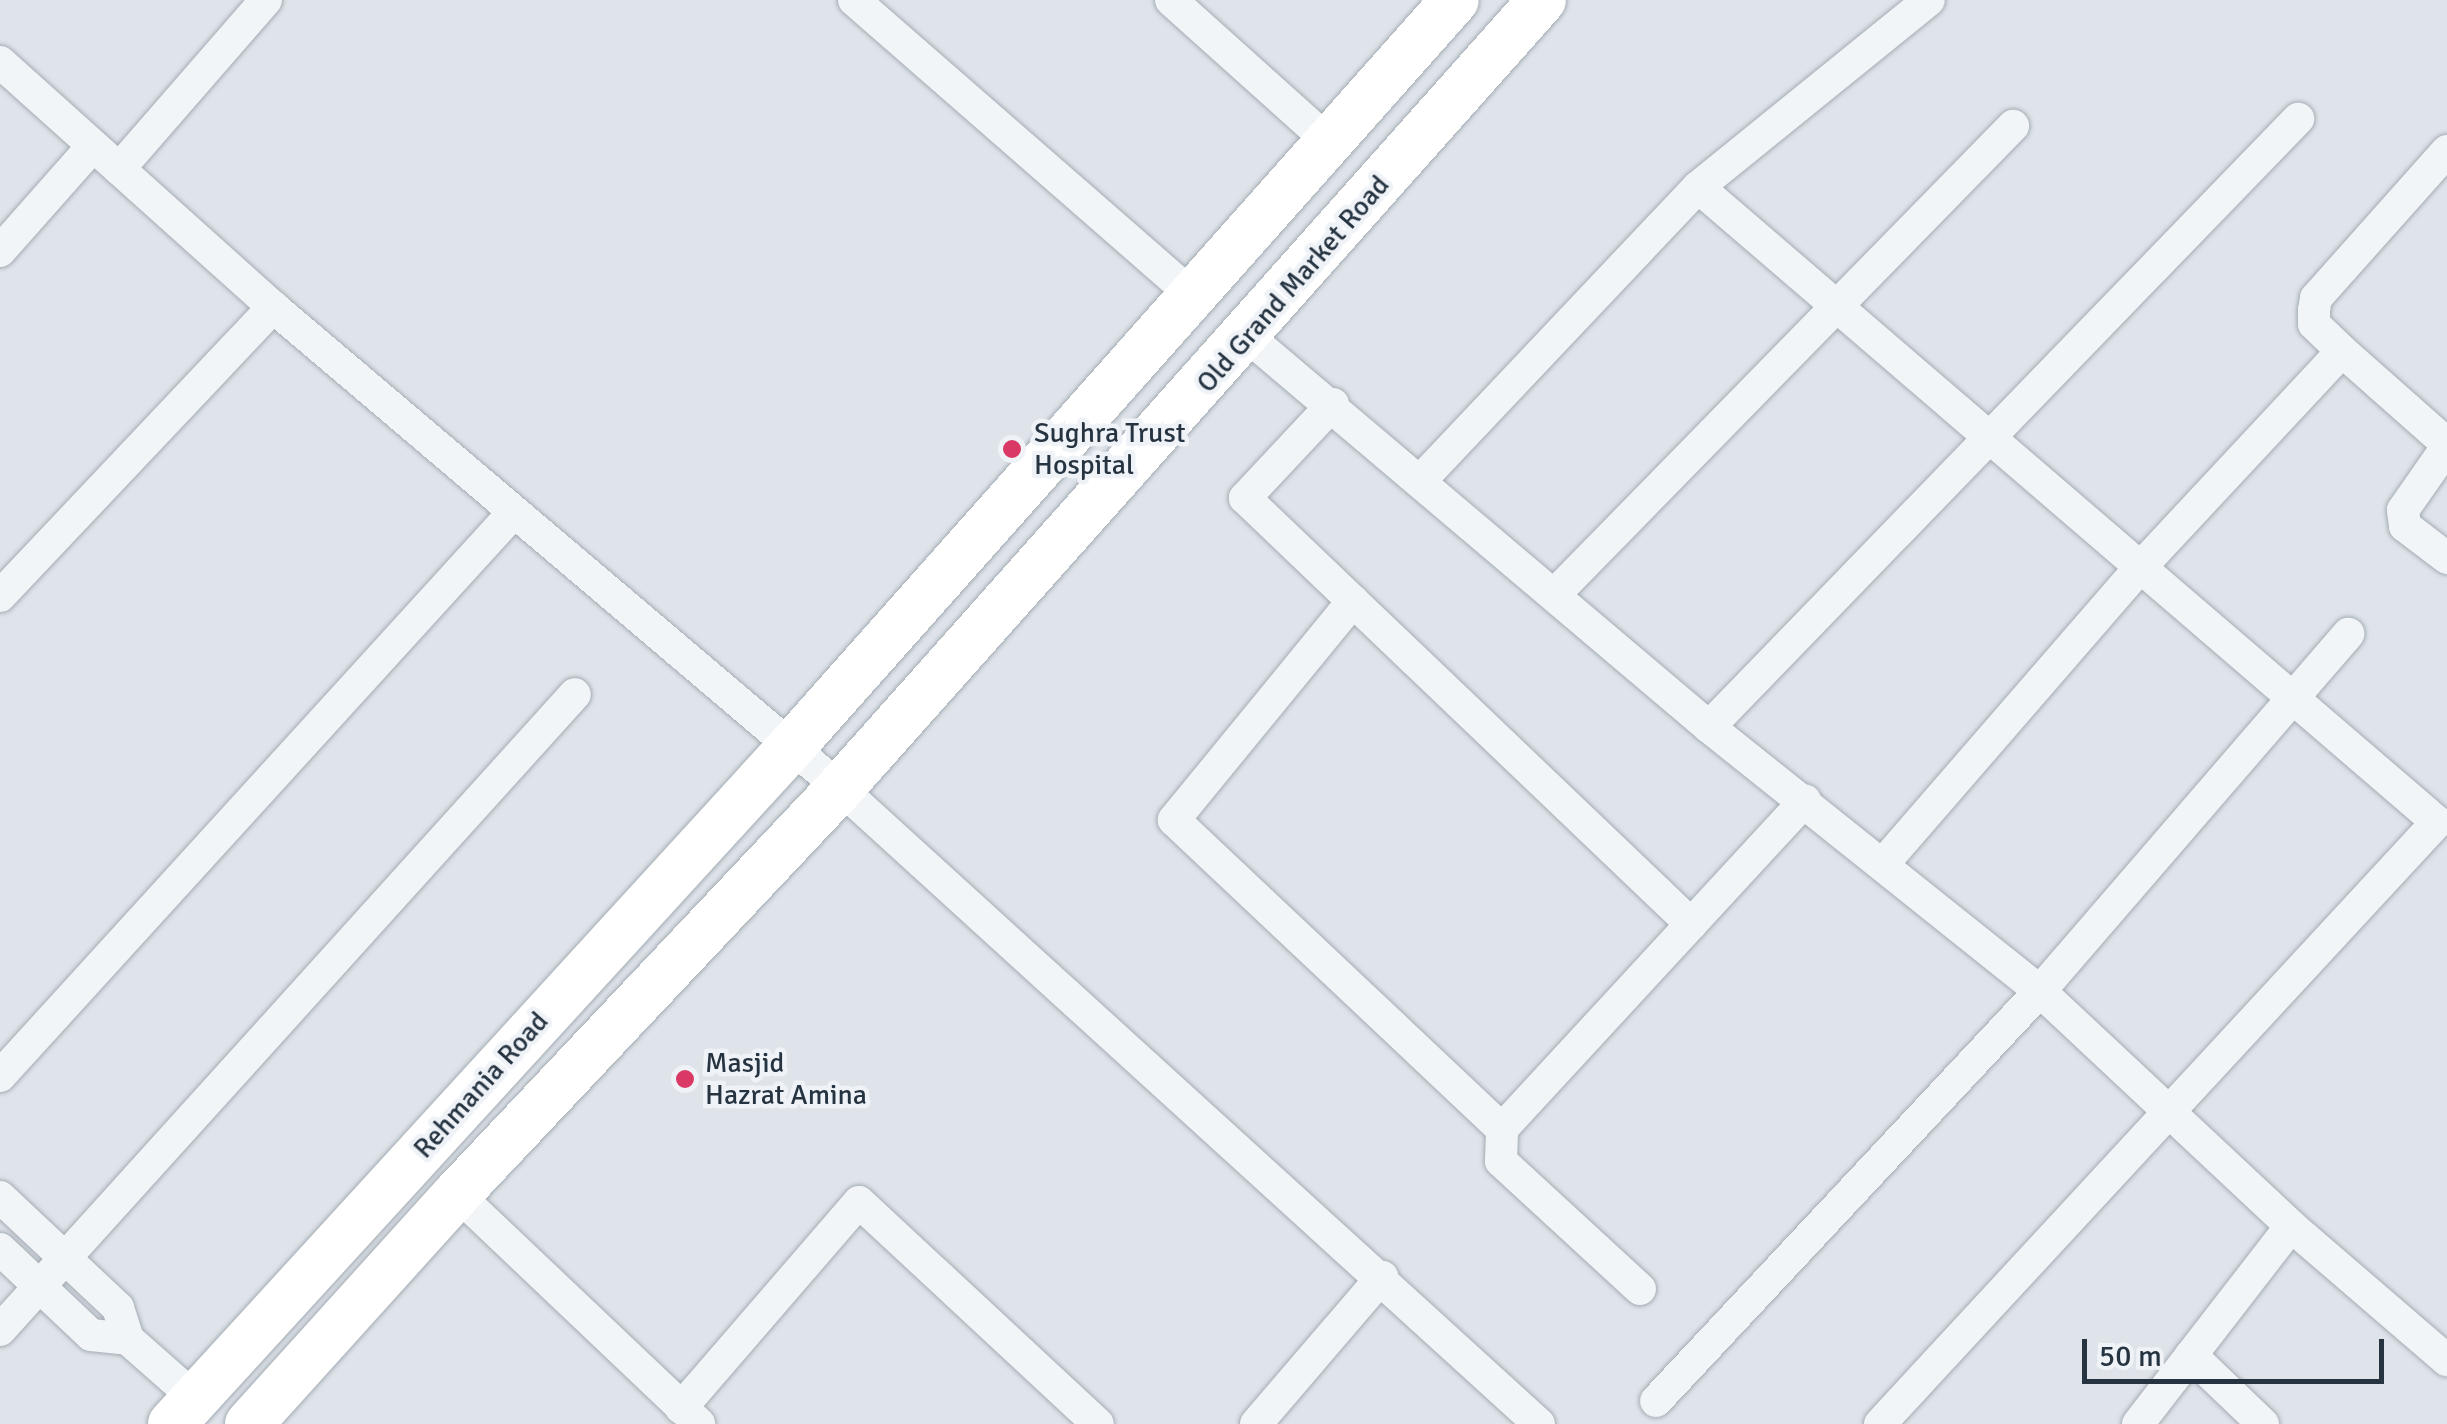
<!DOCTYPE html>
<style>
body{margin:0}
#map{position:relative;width:2447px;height:1424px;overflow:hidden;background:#dfe4ea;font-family:Signika,sans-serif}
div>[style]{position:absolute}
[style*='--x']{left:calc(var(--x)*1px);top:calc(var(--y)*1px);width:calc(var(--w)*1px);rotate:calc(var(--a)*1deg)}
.roads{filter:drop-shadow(0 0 2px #a4acb4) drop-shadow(0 0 2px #a4acb4)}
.street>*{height:32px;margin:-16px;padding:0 16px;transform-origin:16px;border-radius:16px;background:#f2f5f7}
.secondary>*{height:48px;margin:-24px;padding:0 24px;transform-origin:24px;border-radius:24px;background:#fff}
.dots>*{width:28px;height:28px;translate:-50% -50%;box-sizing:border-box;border:5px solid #eff3f7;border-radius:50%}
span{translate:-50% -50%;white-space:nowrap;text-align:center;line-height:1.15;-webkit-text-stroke:9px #eff3f7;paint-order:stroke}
.street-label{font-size:28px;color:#263442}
.poi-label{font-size:28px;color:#263442}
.left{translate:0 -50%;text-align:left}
.scale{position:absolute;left:2082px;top:1339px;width:302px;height:45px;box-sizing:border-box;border:5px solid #263442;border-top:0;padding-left:12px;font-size:30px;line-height:35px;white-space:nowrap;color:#263442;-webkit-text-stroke:8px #eff3f7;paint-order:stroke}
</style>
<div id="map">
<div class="roads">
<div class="street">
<i style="--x:854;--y:0;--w:450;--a:41.1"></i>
<i style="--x:1171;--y:0;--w:212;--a:41.9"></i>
<i style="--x:0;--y:62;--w:367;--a:41.9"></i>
<i style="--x:273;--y:307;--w:744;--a:40.31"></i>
<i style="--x:840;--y:788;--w:945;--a:42.3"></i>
<i style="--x:2447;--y:151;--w:197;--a:131.7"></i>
<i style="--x:2316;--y:298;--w:12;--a:99"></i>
<i style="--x:2314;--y:310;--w:14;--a:90"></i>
<i style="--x:2314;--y:324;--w:39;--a:44"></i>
<i style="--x:2342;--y:351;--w:140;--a:41.5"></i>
<i style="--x:119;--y:169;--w:224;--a:-49"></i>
<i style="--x:0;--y:251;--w:137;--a:-48.5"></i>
<i style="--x:1247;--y:336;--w:605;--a:40.24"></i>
<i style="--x:1709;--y:727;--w:423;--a:38.6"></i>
<i style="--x:2040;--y:991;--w:344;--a:43.1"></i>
<i style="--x:2291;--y:1226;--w:206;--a:40.7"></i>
<i style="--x:1333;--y:404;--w:129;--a:133.1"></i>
<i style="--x:1245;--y:498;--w:617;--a:43.69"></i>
<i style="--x:2447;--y:447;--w:77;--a:124.9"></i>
<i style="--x:2403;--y:510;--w:16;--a:83"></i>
<i style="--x:2405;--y:526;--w:53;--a:37.3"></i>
<i style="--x:1421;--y:480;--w:403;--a:-46.6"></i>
<i style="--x:1555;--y:594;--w:655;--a:-45.62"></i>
<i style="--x:0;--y:596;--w:398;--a:-46.6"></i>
<i style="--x:1353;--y:601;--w:283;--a:129.3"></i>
<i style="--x:1174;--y:820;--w:451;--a:43.3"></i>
<i style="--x:1709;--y:727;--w:847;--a:-45.91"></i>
<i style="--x:1884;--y:863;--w:388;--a:-49.1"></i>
<i style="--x:2138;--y:570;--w:299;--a:-47"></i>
<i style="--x:0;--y:1076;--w:763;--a:-47.66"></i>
<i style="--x:457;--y:1194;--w:334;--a:43.5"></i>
<i style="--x:0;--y:1197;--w:162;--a:43.2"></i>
<i style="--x:118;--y:1308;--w:33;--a:72"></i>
<i style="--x:0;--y:1249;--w:125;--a:43.4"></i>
<i style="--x:91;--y:1335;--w:37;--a:6"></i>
<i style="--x:128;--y:1339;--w:89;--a:41.4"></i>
<i style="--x:1640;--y:1289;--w:189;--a:-137.4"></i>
<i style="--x:1501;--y:1161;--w:32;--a:-88"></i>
<i style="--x:1502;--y:1129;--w:447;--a:-47.3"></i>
<i style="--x:0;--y:1330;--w:857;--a:-47.88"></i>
<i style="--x:2191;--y:1355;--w:100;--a:43.8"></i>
<i style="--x:1656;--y:1401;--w:562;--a:-46.88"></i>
<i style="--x:2040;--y:991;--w:472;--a:-49.2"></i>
<i style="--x:681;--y:1408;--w:272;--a:-49.2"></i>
<i style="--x:859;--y:1202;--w:326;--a:42.9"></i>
<i style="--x:1256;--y:1424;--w:194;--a:-49.4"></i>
<i style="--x:1880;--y:1424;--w:820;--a:-47.22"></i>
<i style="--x:2437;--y:822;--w:974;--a:-139.33"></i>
<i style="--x:1698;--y:187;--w:297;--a:-39"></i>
<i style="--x:2138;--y:1424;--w:250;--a:-52.3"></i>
</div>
<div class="secondary">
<i style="--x:172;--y:1424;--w:917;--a:-47.56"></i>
<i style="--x:791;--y:747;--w:999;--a:-48.37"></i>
<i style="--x:249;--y:1424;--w:310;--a:-47.9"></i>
<i style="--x:457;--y:1194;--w:558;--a:-46.67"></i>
<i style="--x:840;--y:788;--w:1055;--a:-48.3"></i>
</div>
</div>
<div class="dots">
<i style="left:1012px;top:449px;background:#d93964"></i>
<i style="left:685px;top:1079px;background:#d93964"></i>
</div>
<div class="street-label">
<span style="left:1293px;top:284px;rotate:-49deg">Old Grand Market Road</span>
<span style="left:481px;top:1085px;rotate:-48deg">Rehmania Road</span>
</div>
<div class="poi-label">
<span class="left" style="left:1034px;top:449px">Sughra Trust<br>Hospital</span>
<span class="left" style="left:705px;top:1079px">Masjid<br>Hazrat Amina</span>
</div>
<div class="scale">50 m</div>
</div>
